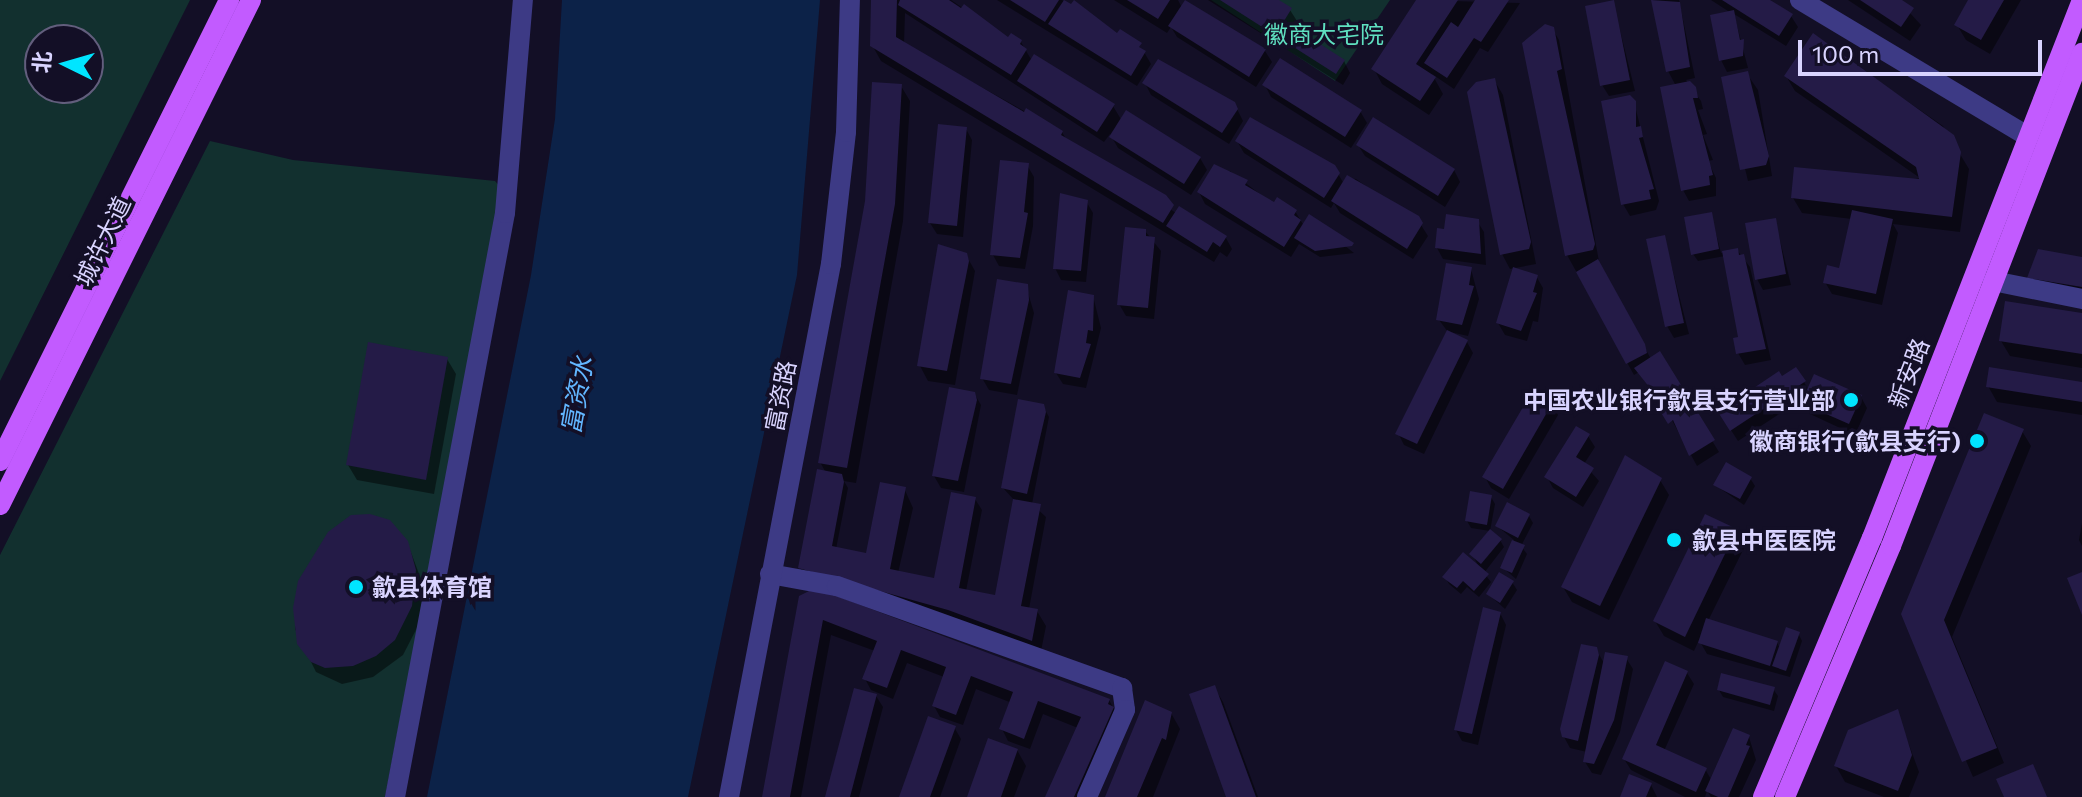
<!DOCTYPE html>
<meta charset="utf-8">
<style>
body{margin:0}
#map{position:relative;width:2082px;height:797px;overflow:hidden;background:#130f26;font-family:Commissioner,"Noto Sans SC",sans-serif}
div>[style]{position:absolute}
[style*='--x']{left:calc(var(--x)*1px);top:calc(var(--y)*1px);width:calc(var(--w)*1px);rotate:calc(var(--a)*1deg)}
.green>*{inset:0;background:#12302f}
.water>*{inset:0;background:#0c2248}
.shadow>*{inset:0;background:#0007}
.building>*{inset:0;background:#241b47}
.minor>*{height:20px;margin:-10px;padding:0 10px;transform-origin:10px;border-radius:10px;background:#3d3a85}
.major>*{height:20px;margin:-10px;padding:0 10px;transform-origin:10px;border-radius:10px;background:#c25bff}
.dots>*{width:22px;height:22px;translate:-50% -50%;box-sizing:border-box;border:4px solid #130f26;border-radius:50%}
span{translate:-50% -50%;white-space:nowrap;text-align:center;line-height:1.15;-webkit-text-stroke:7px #130f26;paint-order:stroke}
.park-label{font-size:24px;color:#5fe0c0}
.street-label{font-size:24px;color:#d9d4ff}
.poi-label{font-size:24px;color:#d9d4ff;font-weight:700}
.right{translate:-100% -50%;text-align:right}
.left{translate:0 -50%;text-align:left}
.water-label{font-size:26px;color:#62b6ff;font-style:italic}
.north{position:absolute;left:24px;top:24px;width:80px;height:80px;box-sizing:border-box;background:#130f26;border:2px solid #625e7d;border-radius:50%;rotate:275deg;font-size:22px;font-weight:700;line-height:32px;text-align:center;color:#d9d4ff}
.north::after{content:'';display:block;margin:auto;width:28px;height:36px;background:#00e5ff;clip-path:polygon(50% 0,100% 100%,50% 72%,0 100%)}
.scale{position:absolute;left:1798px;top:40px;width:244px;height:36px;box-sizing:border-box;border:4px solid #d9d4ff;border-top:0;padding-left:10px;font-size:24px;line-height:28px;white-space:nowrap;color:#d9d4ff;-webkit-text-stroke:6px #130f26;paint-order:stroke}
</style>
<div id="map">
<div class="green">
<i style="clip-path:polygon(evenodd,0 0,190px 0,0 381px,0 0,40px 40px,88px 40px,88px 88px,40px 88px,40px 40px)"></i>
<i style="clip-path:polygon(1211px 0,1390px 0,1335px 81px)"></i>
<i style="clip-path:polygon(210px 141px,293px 160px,495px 181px,502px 189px,385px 797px,0 797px,0 555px)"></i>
</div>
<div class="water">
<i style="clip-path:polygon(562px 0,820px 0,797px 275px,688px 797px,427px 797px,531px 275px,555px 119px)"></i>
</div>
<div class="shadow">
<i style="clip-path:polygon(873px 0,951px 0,1009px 40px,1021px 42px,1032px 61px,1113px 106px,1122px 121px,1200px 158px,1207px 170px,1191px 195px,1118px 148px,1110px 134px,1104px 142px,905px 13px,904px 44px,1062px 132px,1067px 141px,1176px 213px,1226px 238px,1232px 249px,1227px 257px,1220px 252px,1214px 262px,881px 61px,872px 45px)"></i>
<i style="clip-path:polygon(997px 0,1062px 0,1144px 52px,1151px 64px,1137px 86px)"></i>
<i style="clip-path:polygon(1114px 0,1178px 0,1182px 8px,1265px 51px,1272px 62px,1256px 87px,1177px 37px,1171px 27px,1167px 33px)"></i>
<i style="clip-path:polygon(1208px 0,1275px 0,1290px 10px,1297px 21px,1292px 28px,1344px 61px,1350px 73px,1343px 85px)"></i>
<i style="clip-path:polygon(1419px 0,1520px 3px,1488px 52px,1480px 48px,1454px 89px,1432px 74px,1443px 94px,1429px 115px,1382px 84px,1374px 69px)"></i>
<i style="clip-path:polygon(1653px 0,1679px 0,1695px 78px,1686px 80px,1701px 101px,1703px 109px,1698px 110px,1707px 134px,1703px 135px,1713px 160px,1708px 161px,1716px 178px,1716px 196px,1689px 201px,1683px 190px,1676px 86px,1668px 71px)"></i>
<i style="clip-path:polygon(1711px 0,1766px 0,1791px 16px,1798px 27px,1786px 46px,1734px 14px,1748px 68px,1727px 72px,1721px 60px,1731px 13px)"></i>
<i style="clip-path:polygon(1848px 0,1898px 0,1921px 25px,1910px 41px)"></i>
<i style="clip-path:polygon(1971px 0,2021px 0,1990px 54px,1966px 40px,1957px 25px)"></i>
<i style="clip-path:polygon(1613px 2px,1635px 91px,1609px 96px,1602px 85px)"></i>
<i style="clip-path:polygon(1552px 28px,1559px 40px,1600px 267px,1651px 359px,1659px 354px,1719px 452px,1697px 466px,1663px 404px,1639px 372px,1634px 375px,1567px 255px)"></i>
<i style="clip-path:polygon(1813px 36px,1943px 126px,1969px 169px,1960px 232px,1893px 224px,1898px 233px,1882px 305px,1832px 294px,1825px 282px,1841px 270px,1852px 219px,1802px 213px,1793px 198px,1920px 178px,1795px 91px,1786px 76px)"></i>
<i style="clip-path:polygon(1159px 61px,1234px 103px,1243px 121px,1229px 144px,1151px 95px,1145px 83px)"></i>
<i style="clip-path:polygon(1747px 74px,1758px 90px,1772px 176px,1748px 181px,1723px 78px)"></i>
<i style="clip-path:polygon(1494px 80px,1503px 95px,1536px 264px,1510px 269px,1502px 254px)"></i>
<i style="clip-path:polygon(1265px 85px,1360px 111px,1367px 123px,1351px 148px,1271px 97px)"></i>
<i style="clip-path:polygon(901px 86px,910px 101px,903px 221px,856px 483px,844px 481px,848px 488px,836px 549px,867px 558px,904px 488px,913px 508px,898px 573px,936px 580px,975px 499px,982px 510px,966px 591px,996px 597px,1015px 501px,1003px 488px,1043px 406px,1049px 417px,1032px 504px,1046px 517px,1029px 609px,1037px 611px,1046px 626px,1040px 656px,809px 583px,800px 568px,826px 473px,820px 462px)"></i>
<i style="clip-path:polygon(1634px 102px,1659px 201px,1656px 210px,1630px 216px,1623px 204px)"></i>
<i style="clip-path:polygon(966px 129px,972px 140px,963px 237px,937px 234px,930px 223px)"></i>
<i style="clip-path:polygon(1237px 141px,1334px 167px,1344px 184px,1348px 178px,1356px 179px,1421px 225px,1428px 236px,1413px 259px,1340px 213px,1334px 203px,1331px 208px,1244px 153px)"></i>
<i style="clip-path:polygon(1358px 145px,1454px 170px,1460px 182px,1445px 207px,1365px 156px)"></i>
<i style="clip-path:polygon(1027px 165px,1034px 177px,1033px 226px,1025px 269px,999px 266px,993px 255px)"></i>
<i style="clip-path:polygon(1230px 171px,1274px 205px,1295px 211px,1304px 226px,1309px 217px,1354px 253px,1320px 257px,1299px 244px,1291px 257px,1205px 204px,1199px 192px)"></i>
<i style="clip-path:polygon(1062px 195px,1086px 201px,1093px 213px,1086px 282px,1061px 280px,1055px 268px)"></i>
<i style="clip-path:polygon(1711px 214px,1721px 253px,1737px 250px,1750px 267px,1771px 360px,1745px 365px,1738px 353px,1741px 339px,1725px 256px,1698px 261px,1693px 254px)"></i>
<i style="clip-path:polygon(1775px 220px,1791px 285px,1763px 290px,1757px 279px)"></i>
<i style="clip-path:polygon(1477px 221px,1484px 232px,1486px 265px,1443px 259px,1437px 248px,1446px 231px)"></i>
<i style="clip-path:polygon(1145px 231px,1161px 251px,1154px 319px,1126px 316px,1119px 304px)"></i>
<i style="clip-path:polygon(1664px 237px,1689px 334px,1674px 338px,1667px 326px)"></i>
<i style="clip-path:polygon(966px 255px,975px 271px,955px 385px,928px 381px,920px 366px)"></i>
<i style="clip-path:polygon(2082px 260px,2082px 300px,2029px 278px)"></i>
<i style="clip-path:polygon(1471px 269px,1479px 299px,1468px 336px,1450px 332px,1467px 342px,1473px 353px,1424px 454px,1404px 445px,1398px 433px,1448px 332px,1439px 320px)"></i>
<i style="clip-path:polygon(1536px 276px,1543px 288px,1538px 322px,1533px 321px,1527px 341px,1505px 335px,1498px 323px)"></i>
<i style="clip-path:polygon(1026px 286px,1034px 313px,1017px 395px,989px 390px,982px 378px)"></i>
<i style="clip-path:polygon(1093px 296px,1101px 328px,1086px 388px,1063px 384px,1056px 373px)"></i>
<i style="clip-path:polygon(2082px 315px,2082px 368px,2010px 356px,2001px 341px)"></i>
<i style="clip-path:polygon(447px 359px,456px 374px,434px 494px,357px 480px,348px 465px)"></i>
<i style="clip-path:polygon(1782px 379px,1804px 382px,1809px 391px,1861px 397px,1867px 408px,1855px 435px,1810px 414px,1803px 403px,1807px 396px,1738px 441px,1727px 424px)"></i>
<i style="clip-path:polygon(2082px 384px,2082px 415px,1997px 402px,1988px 386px)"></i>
<i style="clip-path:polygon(974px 393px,981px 405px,964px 492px,941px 488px,934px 476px)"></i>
<i style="clip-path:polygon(1552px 403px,1558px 415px,1509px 499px,1491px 488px,1485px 477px)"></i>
<i style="clip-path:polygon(2022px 431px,2031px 446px,1952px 637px,2004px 763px,1973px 777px,1903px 614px)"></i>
<i style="clip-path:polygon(1588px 436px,1595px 447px,1584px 464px,1599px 481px,1583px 507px,1553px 488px,1547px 477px)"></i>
<i style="clip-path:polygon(1626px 457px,1660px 480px,1669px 495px,1609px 620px,1572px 602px,1563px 587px)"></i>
<i style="clip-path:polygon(1750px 478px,1755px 486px,1744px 505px,1715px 485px)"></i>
<i style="clip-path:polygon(1491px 497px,1495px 504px,1490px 531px,1471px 528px,1467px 521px)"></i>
<i style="clip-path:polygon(1529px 516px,1533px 523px,1521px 546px,1527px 554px,1516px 579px,1502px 567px,1514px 540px,1497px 526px)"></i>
<i style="clip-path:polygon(2082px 523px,2082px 546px,2079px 540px)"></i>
<i style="clip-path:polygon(1736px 531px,1745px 546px,1708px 621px,1777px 642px,1780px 649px,1798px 633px,1802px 641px,1790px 677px,1707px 654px,1699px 640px,1694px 651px,1664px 636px,1655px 621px)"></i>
<i style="clip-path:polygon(1500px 540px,1504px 547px,1484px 573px,1491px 582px,1479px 597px,1467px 587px,1461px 594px,1449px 584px,1445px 577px,1480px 569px,1472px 554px)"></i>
<i style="clip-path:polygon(407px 542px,424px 587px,420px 622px,403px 655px,373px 677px,342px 684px,316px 672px,295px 629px,300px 581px)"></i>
<i style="clip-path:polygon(1512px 582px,1517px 590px,1505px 609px,1488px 594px)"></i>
<i style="clip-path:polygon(801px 598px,1109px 700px,1118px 716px,1089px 797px,1048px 797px,1078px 728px,1043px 714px,1030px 749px,1008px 741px,1002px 729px,1012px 703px,976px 689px,963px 725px,940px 717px,934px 706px,944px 677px,907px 663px,893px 699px,871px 690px,865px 679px,875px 651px,831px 635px,801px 797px,764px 797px)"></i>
<i style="clip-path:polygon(1500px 613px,1506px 625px,1478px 745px,1462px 741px,1456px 730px)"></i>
<i style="clip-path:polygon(1596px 649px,1605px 665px,1626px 658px,1633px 669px,1620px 732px,1601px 775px,1592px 773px,1585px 762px,1587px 752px,1570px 748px,1564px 737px)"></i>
<i style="clip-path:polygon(1687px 673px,1694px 684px,1664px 751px,1705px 769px,1712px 781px,1749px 737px,1756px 760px,1739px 797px,1711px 797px,1707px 791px,1705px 797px,1685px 797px,1631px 770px,1624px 759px)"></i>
<i style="clip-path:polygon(1214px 687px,1223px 702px,1258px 797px,1228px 797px)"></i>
<i style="clip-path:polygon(1773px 689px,1778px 696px,1774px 711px,1723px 697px,1719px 690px)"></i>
<i style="clip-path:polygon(876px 696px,883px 707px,859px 797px,827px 797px)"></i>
<i style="clip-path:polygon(1897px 712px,1919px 772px,1909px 797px,1884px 797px,1845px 782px,1836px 766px)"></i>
<i style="clip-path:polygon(1171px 713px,1180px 729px,1153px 797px,1107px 797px)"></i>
<i style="clip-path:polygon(954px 727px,961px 739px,940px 797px,901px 797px)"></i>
<i style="clip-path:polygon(1017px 750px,1026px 766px,1014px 797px,969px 797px)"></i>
<i style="clip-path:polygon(1651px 785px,1657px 797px,1622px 797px)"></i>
</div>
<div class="building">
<i style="clip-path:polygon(871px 0,897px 0,896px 37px,1024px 112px,1026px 108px,1063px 131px,1061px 135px,1166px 195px,1174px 205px,1163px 223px,870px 46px)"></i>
<i style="clip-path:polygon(900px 0,949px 0,961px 8px,964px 4px,1008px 37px,1011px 33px,1022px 40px,1020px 44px,1027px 49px,1011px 75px,898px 5px)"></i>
<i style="clip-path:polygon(1010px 0,1059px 0,1045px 22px)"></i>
<i style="clip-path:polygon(1064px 0,1071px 4px,1074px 0,1117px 33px,1120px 29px,1142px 43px,1139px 47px,1146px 51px,1131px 76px,1048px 24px)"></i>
<i style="clip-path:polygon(1127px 0,1170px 0,1158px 19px)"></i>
<i style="clip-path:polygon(1185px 0,1266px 49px,1249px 77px,1168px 26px)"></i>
<i style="clip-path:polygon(1220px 0,1279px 0,1292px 8px,1284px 21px,1345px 60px,1336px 74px)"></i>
<i style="clip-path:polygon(1416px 0,1458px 0,1416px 64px,1436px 77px,1420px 101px,1371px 69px)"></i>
<i style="clip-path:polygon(1475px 0,1509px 0,1481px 42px,1474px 38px,1447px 78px,1424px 63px,1451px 22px,1458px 27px)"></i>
<i style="clip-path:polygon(1614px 0,1630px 80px,1600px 86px,1585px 6px)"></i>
<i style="clip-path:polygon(1651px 0,1680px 2px,1690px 67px,1666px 72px)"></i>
<i style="clip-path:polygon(1722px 0,1770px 0,1793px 14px,1779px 36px)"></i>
<i style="clip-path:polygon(1860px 0,1902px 0,1914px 8px,1901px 27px)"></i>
<i style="clip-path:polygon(1968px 0,2004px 0,1981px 40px,1954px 25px)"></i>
<i style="clip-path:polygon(1734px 10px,1740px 40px,1744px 39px,1743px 56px,1719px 61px,1710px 15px)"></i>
<i style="clip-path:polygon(1545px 24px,1554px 27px,1562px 69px,1557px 71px,1595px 244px,1593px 250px,1565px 256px,1522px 43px)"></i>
<i style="clip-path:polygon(1813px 33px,1954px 135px,1961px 152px,1952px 217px,1791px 198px,1794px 167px,1919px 179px,1916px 167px,1784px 76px)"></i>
<i style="clip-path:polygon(1034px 54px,1115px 104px,1097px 132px,1017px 81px)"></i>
<i style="clip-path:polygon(1280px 58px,1362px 110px,1345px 137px,1262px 85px)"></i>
<i style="clip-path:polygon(1158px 59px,1235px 102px,1238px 109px,1222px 133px,1142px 83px)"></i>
<i style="clip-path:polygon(1748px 71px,1769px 156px,1766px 165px,1740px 170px,1721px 77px)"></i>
<i style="clip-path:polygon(1495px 78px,1531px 242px,1529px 249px,1500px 255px,1467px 92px,1476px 82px)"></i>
<i style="clip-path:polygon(1690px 81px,1696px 87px,1698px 98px,1693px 98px,1713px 175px,1709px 176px,1710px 185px,1681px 191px,1660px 87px)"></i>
<i style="clip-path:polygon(872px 82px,902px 84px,895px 204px,847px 468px,818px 463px,865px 201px)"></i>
<i style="clip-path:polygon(1630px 95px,1636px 101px,1636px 127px,1641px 126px,1643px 137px,1639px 138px,1654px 189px,1649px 190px,1651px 199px,1621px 205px,1601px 101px)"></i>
<i style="clip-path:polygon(1126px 110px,1201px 157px,1184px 184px,1109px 137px)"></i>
<i style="clip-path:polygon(1250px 117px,1335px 165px,1340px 173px,1324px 198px,1235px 141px)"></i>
<i style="clip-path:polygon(1373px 117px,1455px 169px,1438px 196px,1356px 145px)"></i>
<i style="clip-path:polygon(938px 124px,967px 127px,957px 226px,928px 223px)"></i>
<i style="clip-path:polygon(1000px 160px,1029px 163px,1024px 212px,1028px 213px,1020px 258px,990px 255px)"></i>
<i style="clip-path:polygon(1214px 164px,1248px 180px,1245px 185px,1274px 202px,1277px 197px,1297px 210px,1294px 215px,1301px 220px,1284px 247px,1197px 192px)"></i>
<i style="clip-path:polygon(1347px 175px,1419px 216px,1423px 223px,1407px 249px,1331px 201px)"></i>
<i style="clip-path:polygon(1060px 193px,1088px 200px,1081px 271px,1053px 269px)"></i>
<i style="clip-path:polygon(1179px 206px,1227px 236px,1220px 247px,1213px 242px,1207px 252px,1166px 226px)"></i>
<i style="clip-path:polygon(1852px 210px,1893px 219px,1876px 294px,1823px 283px,1827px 265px,1839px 268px)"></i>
<i style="clip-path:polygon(1712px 212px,1719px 249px,1691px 255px,1684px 217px)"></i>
<i style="clip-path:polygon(1309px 214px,1354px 243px,1352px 246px,1315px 251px,1294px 238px)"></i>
<i style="clip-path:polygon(1446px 214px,1479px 219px,1481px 254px,1435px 248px,1437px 228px,1444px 229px)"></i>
<i style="clip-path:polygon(1776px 218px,1786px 274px,1755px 280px,1745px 223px)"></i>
<i style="clip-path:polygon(1125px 227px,1146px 229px,1146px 236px,1155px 237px,1148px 308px,1117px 305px)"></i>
<i style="clip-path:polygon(1665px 235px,1684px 323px,1665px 327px,1646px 239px)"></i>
<i style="clip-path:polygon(938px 244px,967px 253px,969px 261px,947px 371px,917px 366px)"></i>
<i style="clip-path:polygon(1738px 248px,1739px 255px,1744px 254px,1766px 349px,1736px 354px,1733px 338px,1738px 337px,1722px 251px)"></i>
<i style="clip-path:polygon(2038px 249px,2082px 257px,2082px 287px,2027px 278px)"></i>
<i style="clip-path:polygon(1598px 259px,1645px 344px,1647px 353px,1626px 364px,1576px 272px)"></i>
<i style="clip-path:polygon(1446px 263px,1472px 267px,1469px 285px,1474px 286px,1462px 325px,1436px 320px)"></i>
<i style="clip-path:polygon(1513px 267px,1538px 275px,1533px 292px,1537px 293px,1521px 331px,1496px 323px)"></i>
<i style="clip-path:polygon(997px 279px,1028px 284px,1029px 300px,1011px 384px,980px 379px)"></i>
<i style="clip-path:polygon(1068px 290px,1094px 295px,1093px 331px,1088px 330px,1086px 343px,1091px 344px,1080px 378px,1054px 373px)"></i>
<i style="clip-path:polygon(2005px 301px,2082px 313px,2082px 354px,1999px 341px)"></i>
<i style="clip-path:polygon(1447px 330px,1468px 340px,1417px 444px,1395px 434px)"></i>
<i style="clip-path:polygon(368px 342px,448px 357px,426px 480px,346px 465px)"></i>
<i style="clip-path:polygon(1660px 351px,1715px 440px,1689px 456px,1673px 420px,1668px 424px,1657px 406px,1662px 403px,1634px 368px)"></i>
<i style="clip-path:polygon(1796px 367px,1806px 381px,1730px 431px,1718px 412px,1779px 371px,1782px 376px)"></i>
<i style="clip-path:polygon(1989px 367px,2082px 382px,2082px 402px,1986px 387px)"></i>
<i style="clip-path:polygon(1814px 374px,1862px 395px,1849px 424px,1801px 403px)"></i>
<i style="clip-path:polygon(949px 387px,975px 392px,977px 400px,958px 481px,932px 476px)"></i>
<i style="clip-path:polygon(1533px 390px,1553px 402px,1503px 489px,1482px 477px)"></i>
<i style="clip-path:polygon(1018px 399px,1044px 404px,1046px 412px,1027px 494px,1001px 488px)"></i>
<i style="clip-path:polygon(1984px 413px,2024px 429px,1944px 620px,1997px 748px,1962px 762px,1901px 614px)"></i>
<i style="clip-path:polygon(1576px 426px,1590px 434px,1576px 457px,1594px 468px,1576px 497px,1544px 477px)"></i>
<i style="clip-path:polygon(1625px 455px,1662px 478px,1600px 606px,1561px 587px)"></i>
<i style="clip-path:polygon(1726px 462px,1752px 477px,1740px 499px,1713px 485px)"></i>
<i style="clip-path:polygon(817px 469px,842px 474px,844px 482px,832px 546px,866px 553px,880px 482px,906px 487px,890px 569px,934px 578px,951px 492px,976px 497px,959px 588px,995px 595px,1013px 499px,1041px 504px,1021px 606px,1038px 609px,1032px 641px,948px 610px,798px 568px)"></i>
<i style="clip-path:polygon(1470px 491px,1492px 495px,1487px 525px,1465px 521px)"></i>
<i style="clip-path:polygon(1507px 502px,1530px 514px,1518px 538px,1495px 526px)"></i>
<i style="clip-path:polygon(370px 514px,390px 520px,408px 541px,416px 570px,412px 606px,395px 640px,376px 656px,353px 666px,325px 668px,311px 662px,297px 644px,293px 608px,298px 581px,328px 532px,351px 515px)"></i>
<i style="clip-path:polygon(1705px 514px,1737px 529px,1685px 637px,1653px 621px)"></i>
<i style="clip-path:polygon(1490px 529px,1502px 539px,1481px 564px,1469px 554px)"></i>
<i style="clip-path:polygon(1512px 540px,1525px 545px,1512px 573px,1500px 568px)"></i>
<i style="clip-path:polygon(1463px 552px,1489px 574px,1474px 591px,1463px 581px,1457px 588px,1442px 577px)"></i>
<i style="clip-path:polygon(1499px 572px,1514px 581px,1500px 603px,1486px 594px)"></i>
<i style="clip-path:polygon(2082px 572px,2082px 615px,2067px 578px)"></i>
<i style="clip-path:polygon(809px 591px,826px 592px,1110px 699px,1108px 704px,1114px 707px,1074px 797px,1045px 797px,1081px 717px,1038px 701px,1024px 739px,999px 729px,1013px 692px,971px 676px,956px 715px,932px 706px,946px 667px,901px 650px,887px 688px,862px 679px,877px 641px,823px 620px,790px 797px,762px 797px,799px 596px)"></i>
<i style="clip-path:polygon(1483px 607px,1501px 612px,1472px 734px,1454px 730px)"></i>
<i style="clip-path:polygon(1706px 618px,1778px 641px,1770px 666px,1698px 643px)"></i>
<i style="clip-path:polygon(1786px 627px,1800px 632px,1786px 671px,1772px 666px)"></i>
<i style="clip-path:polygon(1581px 644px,1597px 647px,1599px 655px,1578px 741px,1562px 737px,1560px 729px)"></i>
<i style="clip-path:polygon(1605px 652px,1628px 656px,1614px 720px,1594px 764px,1583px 762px)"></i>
<i style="clip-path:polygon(1665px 661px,1688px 671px,1656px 745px,1707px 768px,1696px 792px,1622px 759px)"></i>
<i style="clip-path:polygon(1721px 673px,1775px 687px,1770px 705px,1717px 690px)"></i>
<i style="clip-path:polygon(1215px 685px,1256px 797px,1226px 797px,1189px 694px)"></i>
<i style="clip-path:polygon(854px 688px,877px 694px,850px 797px,825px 797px)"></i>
<i style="clip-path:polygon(1145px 700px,1172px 712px,1166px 740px,1162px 738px,1137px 797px,1105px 797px)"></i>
<i style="clip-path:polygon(1898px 709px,1912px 755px,1898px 791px,1834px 766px,1848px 730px)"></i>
<i style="clip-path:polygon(928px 716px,956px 726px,930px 797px,899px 797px)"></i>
<i style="clip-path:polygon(1733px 728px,1750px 735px,1746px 745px,1750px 746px,1728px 797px,1718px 797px,1705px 791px)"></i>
<i style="clip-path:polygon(988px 738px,1018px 749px,1001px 797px,967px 797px)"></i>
<i style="clip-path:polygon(2033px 764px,2047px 797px,2004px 797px,1996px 779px)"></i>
<i style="clip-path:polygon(1629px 774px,1652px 783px,1646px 797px,1620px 797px)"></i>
</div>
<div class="minor">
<i style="--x:1800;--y:0;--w:265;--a:30.9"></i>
<i style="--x:1993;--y:281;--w:91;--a:11.4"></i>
<i style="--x:770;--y:574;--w:68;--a:10.2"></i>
<i style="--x:837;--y:586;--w:303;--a:19.7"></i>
<i style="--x:1122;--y:688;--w:22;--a:82"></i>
<i style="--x:1125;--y:710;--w:95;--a:113.6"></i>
<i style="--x:395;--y:797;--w:594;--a:-79.33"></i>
<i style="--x:505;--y:213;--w:214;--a:-85.2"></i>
<i style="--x:729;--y:797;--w:543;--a:-79.17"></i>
<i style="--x:831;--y:264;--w:133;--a:-83.5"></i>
<i style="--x:846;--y:132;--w:132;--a:-88.3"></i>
</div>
<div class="major">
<i style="--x:0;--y:461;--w:515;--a:-63.58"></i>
<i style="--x:0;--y:505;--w:564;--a:-63.57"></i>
<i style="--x:1763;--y:797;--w:281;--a:-67.2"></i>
<i style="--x:1872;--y:538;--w:578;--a:-68.68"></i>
<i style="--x:1785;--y:797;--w:272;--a:-67.1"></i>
<i style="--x:1891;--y:546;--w:529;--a:-68.82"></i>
</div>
<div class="dots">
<i style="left:1851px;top:400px;background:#00e5ff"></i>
<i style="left:1977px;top:441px;background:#00e5ff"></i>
<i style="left:1674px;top:540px;background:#00e5ff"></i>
<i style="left:356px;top:587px;background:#00e5ff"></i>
</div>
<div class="park-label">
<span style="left:1324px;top:34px">徽商大宅院</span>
</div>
<div class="street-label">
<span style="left:102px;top:241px;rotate:-64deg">城许大道</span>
<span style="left:1908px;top:373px;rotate:-69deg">新安路</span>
<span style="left:780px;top:396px;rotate:-79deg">富资路</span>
</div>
<div class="poi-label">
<span class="right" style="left:1835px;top:400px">中国农业银行歙县支行营业部</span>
<span class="right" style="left:1961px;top:441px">徽商银行(歙县支行)</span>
<span class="left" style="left:1692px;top:540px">歙县中医医院</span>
<span class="left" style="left:372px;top:587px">歙县体育馆</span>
</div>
<div class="water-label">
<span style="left:576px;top:395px;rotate:-80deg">富资水</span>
</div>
<div class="north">北</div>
<div class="scale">100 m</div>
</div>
